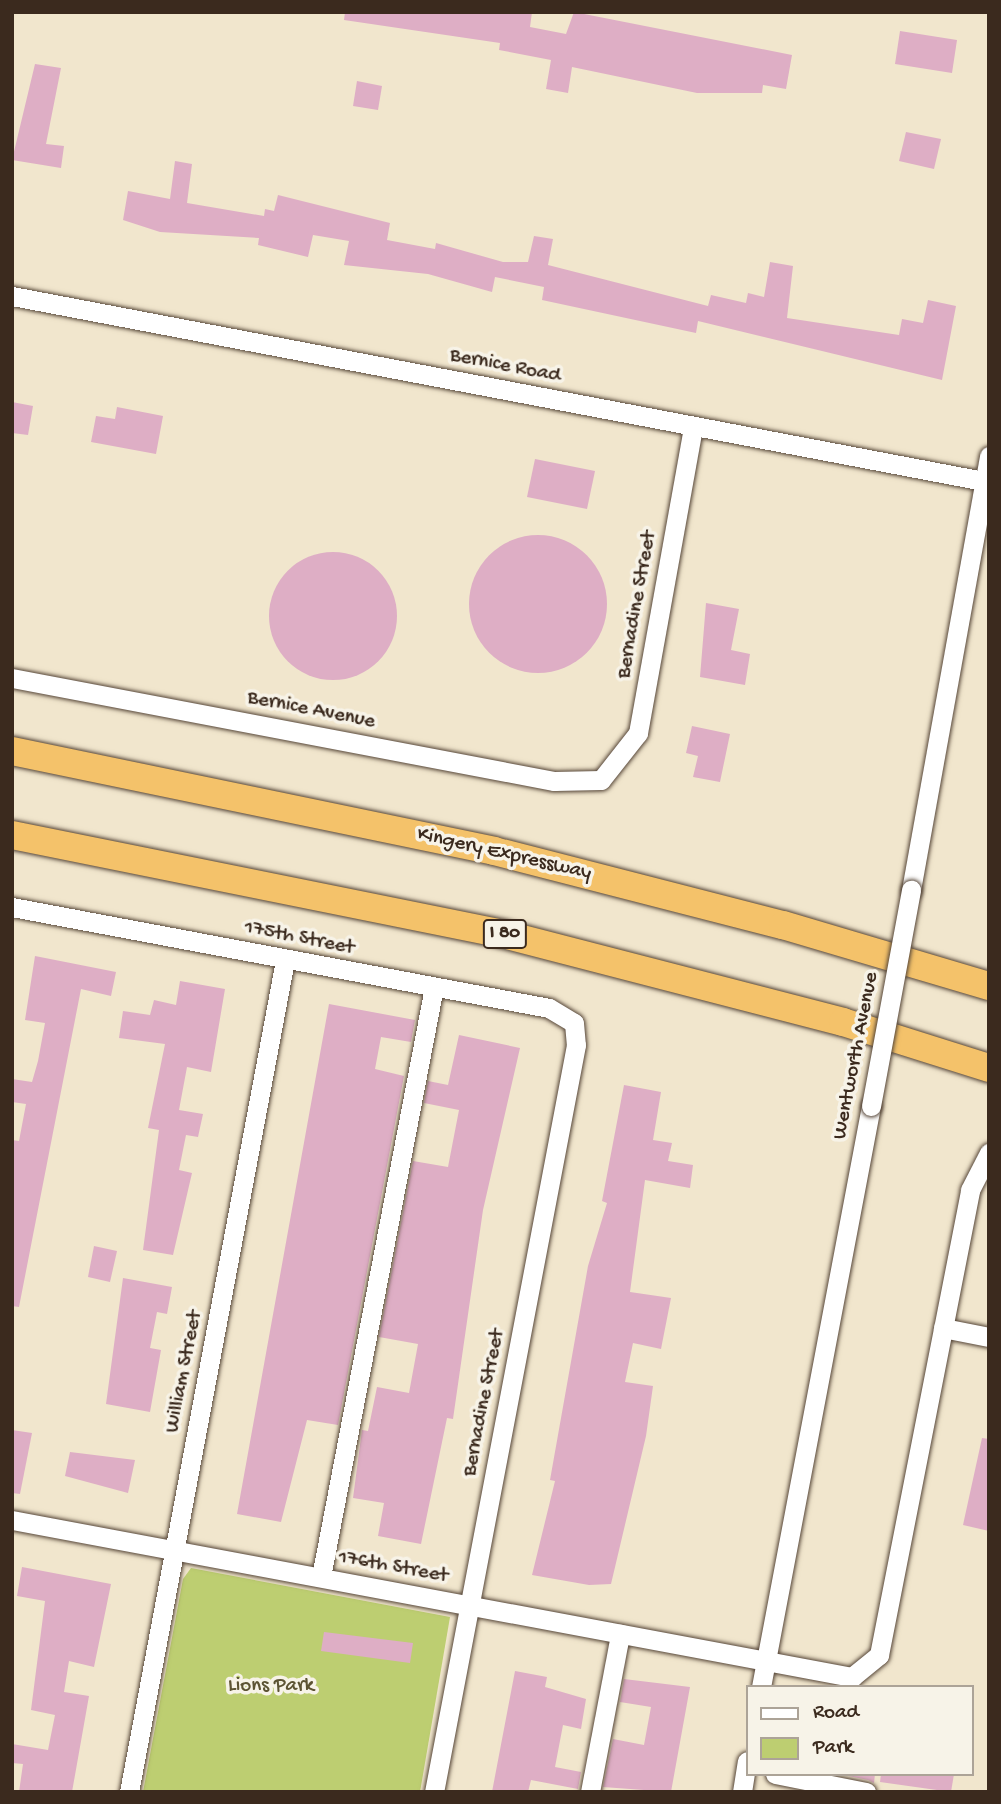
<!DOCTYPE html>
<style>
body{margin:0}
#map{position:relative;width:1001px;height:1804px;overflow:hidden;background:#f1e6cd;font-family:"Gochi Hand",sans-serif}
div>[style]{position:absolute}
[style*='--x']{left:calc(var(--x)*1px);top:calc(var(--y)*1px);width:calc(var(--w)*1px);rotate:calc(var(--a)*1deg)}
.green>*{inset:0;background:#bdce71}
.building>*{inset:0;background:#deaec5}
.round{border-radius:50%}
.roads{filter:drop-shadow(0 0 2px #564638) drop-shadow(0 0 2px #564638)}
.minor>*{height:19px;margin:-9.5px;padding:0 9.5px;transform-origin:9.5px;border-radius:9.5px;background:#fff}
.highway>*{height:28px;margin:-14px;padding:0 14px;transform-origin:14px;border-radius:14px;background:#f4c26a}
.bridges{filter:drop-shadow(0 0 2px #564638) drop-shadow(0 0 2px #564638)}
.minor-bridge>*{height:19px;margin:-9.5px;padding:0 9.5px;transform-origin:9.5px;border-radius:9.5px;background:#fff}
span{translate:-50% -50%;white-space:nowrap;text-align:center;line-height:1.15;-webkit-text-stroke:7px #f7f3e8;paint-order:stroke}
.shield-label span{padding:2px 5px;background:#f7f3e8;border:2px solid;border-radius:5px;-webkit-text-stroke-width:0}
.shield-label{font-size:19px;color:#3b2a1e;font-weight:700}
.street-label{font-size:21px;color:#3b2a1e}
.park-label{font-size:21px;color:#5c5333}
.frame{position:absolute;inset:0;border:14px solid #3b2a1e;pointer-events:none}
.legend{position:absolute;left:746px;top:1685px;width:228px;height:91px;box-sizing:border-box;background:#f7f3e8;border:2px solid #aca397;margin:0;padding:9px 12px;list-style:none;font-size:21px;color:#3b2a1e}
.legend li{display:flex;align-items:center;gap:14px;height:35px}
.legend b{width:35px;border:2px solid #aca397}
</style>
<div id="map">
<div class="green">
<i style="clip-path:polygon(191px 1568px,450px 1617px,420px 1792px,143px 1792px,183px 1579px)"></i>
</div>
<div class="building">
<i style="clip-path:polygon(345px 12px,532px 12px,530px 27px,566px 34px,574px 12px,792px 55px,786px 89px,763px 85px,762px 93px,697px 93px,572px 67px,568px 93px,546px 89px,551px 60px,499px 50px,500px 43px,344px 20px)"></i>
<i style="clip-path:polygon(900px 31px,957px 40px,952px 73px,895px 64px)"></i>
<i style="clip-path:polygon(35px 64px,61px 68px,46px 144px,64px 146px,61px 168px,12px 160px)"></i>
<i style="clip-path:polygon(357px 81px,382px 86px,378px 110px,353px 106px)"></i>
<i style="clip-path:polygon(906px 132px,941px 139px,934px 169px,899px 161px)"></i>
<i style="clip-path:polygon(175px 161px,192px 164px,187px 203px,264px 216px,265px 209px,274px 211px,278px 195px,390px 223px,387px 240px,435px 249px,436px 243px,503px 262px,528px 262px,534px 236px,553px 239px,548px 265px,708px 306px,711px 295px,746px 303px,748px 293px,764px 297px,770px 262px,793px 266px,787px 318px,899px 335px,902px 319px,923px 323px,928px 300px,956px 306px,942px 380px,698px 321px,696px 333px,542px 300px,544px 287px,495px 277px,492px 292px,428px 274px,344px 265px,349px 241px,313px 235px,308px 257px,258px 245px,259px 238px,160px 232px,123px 220px,128px 191px,170px 199px)"></i>
<i style="clip-path:polygon(12px 402px,33px 406px,28px 435px,12px 433px)"></i>
<i style="clip-path:polygon(117px 407px,163px 416px,156px 454px,91px 442px,96px 416px,115px 419px)"></i>
<i style="clip-path:polygon(535px 459px,595px 471px,587px 509px,527px 497px)"></i>
<i class="round" style="left:469px;top:535px;width:138px;height:138px"></i>
<i class="round" style="left:269px;top:552px;width:128px;height:128px"></i>
<i style="clip-path:polygon(706px 603px,739px 609px,731px 650px,750px 654px,745px 685px,700px 677px)"></i>
<i style="clip-path:polygon(692px 726px,730px 734px,720px 782px,693px 777px,698px 756px,686px 753px)"></i>
<i style="clip-path:polygon(35px 956px,116px 972px,111px 996px,81px 989px,19px 1307px,12px 1306px,12px 1140px,19px 1141px,26px 1104px,12px 1102px,12px 1079px,32px 1082px,38px 1061px,45px 1023px,25px 1020px)"></i>
<i style="clip-path:polygon(180px 981px,225px 989px,211px 1072px,187px 1067px,179px 1110px,203px 1114px,198px 1137px,186px 1135px,179px 1170px,192px 1173px,173px 1255px,143px 1250px,159px 1130px,148px 1128px,165px 1044px,119px 1038px,123px 1011px,150px 1015px,154px 1000px,176px 1005px)"></i>
<i style="clip-path:polygon(329px 1004px,415px 1020px,411px 1042px,381px 1037px,375px 1069px,404px 1076px,338px 1425px,307px 1420px,281px 1522px,237px 1514px)"></i>
<i style="clip-path:polygon(459px 1035px,520px 1048px,483px 1210px,453px 1419px,447px 1418px,421px 1544px,378px 1536px,384px 1503px,353px 1498px,362px 1430px,368px 1431px,377px 1387px,409px 1393px,418px 1344px,379px 1337px,413px 1161px,448px 1167px,459px 1110px,424px 1103px,428px 1081px,448px 1085px)"></i>
<i style="clip-path:polygon(624px 1085px,661px 1092px,653px 1140px,672px 1143px,668px 1161px,693px 1165px,690px 1188px,645px 1180px,630px 1292px,671px 1298px,661px 1349px,633px 1343px,625px 1382px,653px 1386px,646px 1436px,611px 1584px,589px 1585px,532px 1575px,555px 1481px,550px 1480px,588px 1266px,607px 1203px,602px 1201px)"></i>
<i style="clip-path:polygon(94px 1246px,117px 1251px,110px 1282px,88px 1277px)"></i>
<i style="clip-path:polygon(123px 1278px,172px 1287px,167px 1314px,157px 1312px,150px 1348px,161px 1350px,150px 1412px,106px 1404px)"></i>
<i style="clip-path:polygon(12px 1430px,32px 1433px,20px 1494px,12px 1493px)"></i>
<i style="clip-path:polygon(982px 1438px,989px 1439px,989px 1531px,963px 1525px)"></i>
<i style="clip-path:polygon(70px 1452px,135px 1460px,128px 1493px,65px 1476px)"></i>
<i style="clip-path:polygon(22px 1567px,111px 1584px,94px 1667px,69px 1661px,64px 1692px,89px 1696px,72px 1792px,19px 1792px,23px 1764px,12px 1763px,12px 1744px,48px 1750px,55px 1715px,31px 1710px,45px 1601px,17px 1596px)"></i>
<i style="clip-path:polygon(324px 1632px,413px 1643px,410px 1663px,321px 1651px)"></i>
<i style="clip-path:polygon(515px 1671px,547px 1677px,545px 1687px,586px 1699px,581px 1729px,563px 1725px,555px 1767px,581px 1772px,578px 1789px,531px 1780px,528px 1792px,492px 1792px)"></i>
<i style="clip-path:polygon(624px 1679px,690px 1687px,671px 1792px,603px 1787px,613px 1739px,644px 1745px,651px 1707px,620px 1702px)"></i>
<i style="clip-path:polygon(839px 1774px,875px 1774px,874px 1783px,868px 1780px)"></i>
<i style="clip-path:polygon(881px 1774px,954px 1774px,951px 1792px,880px 1782px)"></i>
</div>
<div class="roads">
<div class="minor">
<i style="--x:12;--y:296;--w:995;--a:10.78"></i>
<i style="--x:12;--y:678;--w:552;--a:10.76"></i>
<i style="--x:554;--y:781;--w:47;--a:-1.2"></i>
<i style="--x:601;--y:780;--w:60;--a:-51.8"></i>
<i style="--x:638;--y:733;--w:312;--a:-79.8"></i>
<i style="--x:911;--y:890;--w:441;--a:-79.8"></i>
<i style="--x:12;--y:907;--w:546;--a:10.65"></i>
<i style="--x:549;--y:1008;--w:29;--a:31"></i>
<i style="--x:574;--y:1023;--w:22;--a:85"></i>
<i style="--x:576;--y:1045;--w:760;--a:100.76"></i>
<i style="--x:943;--y:1328;--w:47;--a:11.1"></i>
<i style="--x:12;--y:1520;--w:855;--a:10.59"></i>
<i style="--x:852;--y:1677;--w:35;--a:-39"></i>
<i style="--x:879;--y:1655;--w:474;--a:-78.9"></i>
<i style="--x:970;--y:1190;--w:42;--a:-62.8"></i>
<i style="--x:321;--y:1577;--w:601;--a:-79.16"></i>
<i style="--x:761;--y:1687;--w:591;--a:-79.28"></i>
<i style="--x:775;--y:1774;--w:93;--a:11.2"></i>
<i style="--x:129;--y:1792;--w:846;--a:-79.38"></i>
<i style="--x:590;--y:1792;--w:161;--a:-79.2"></i>
<i style="--x:742;--y:1792;--w:31;--a:-81"></i>
</div>
<div class="highway">
<i style="--x:12;--y:751;--w:492;--a:11.7"></i>
<i style="--x:494;--y:851;--w:298;--a:14.4"></i>
<i style="--x:783;--y:925;--w:215;--a:16.5"></i>
<i style="--x:12;--y:835;--w:501;--a:11.4"></i>
<i style="--x:503;--y:934;--w:351;--a:14.5"></i>
<i style="--x:843;--y:1022;--w:153;--a:17.5"></i>
</div>
</div>
<div class="bridges">
<div class="minor-bridge">
<i style="--x:871;--y:1106;--w:220;--a:-79.5"></i>
</div>
</div>
<div class="shield-label">
<span style="left:505px;top:934px">I 80</span>
</div>
<div class="street-label">
<span style="left:505px;top:367px;rotate:11deg">Bernice Road</span>
<span style="left:638px;top:605px;rotate:-80deg">Bernadine Street</span>
<span style="left:311px;top:711px;rotate:11deg">Bernice Avenue</span>
<span style="left:504px;top:855px;rotate:13deg">Kingery Expressway</span>
<span style="left:299px;top:939px;rotate:11deg">175th Street</span>
<span style="left:857px;top:1056px;rotate:-79deg">Wentworth Avenue</span>
<span style="left:185px;top:1372px;rotate:-79deg">William Street</span>
<span style="left:485px;top:1403px;rotate:-79deg">Bernadine Street</span>
<span style="left:393px;top:1568px;rotate:10deg">176th Street</span>
</div>
<div class="park-label">
<span style="left:271px;top:1687px">Lions Park</span>
</div>
<div class="frame"></div>
<ul class="legend">
<li><b style="height:9px;background:#fff"></b>Road</li>
<li><b style="height:19px;background:#bdce71"></b>Park</li>
</ul>
</div>
